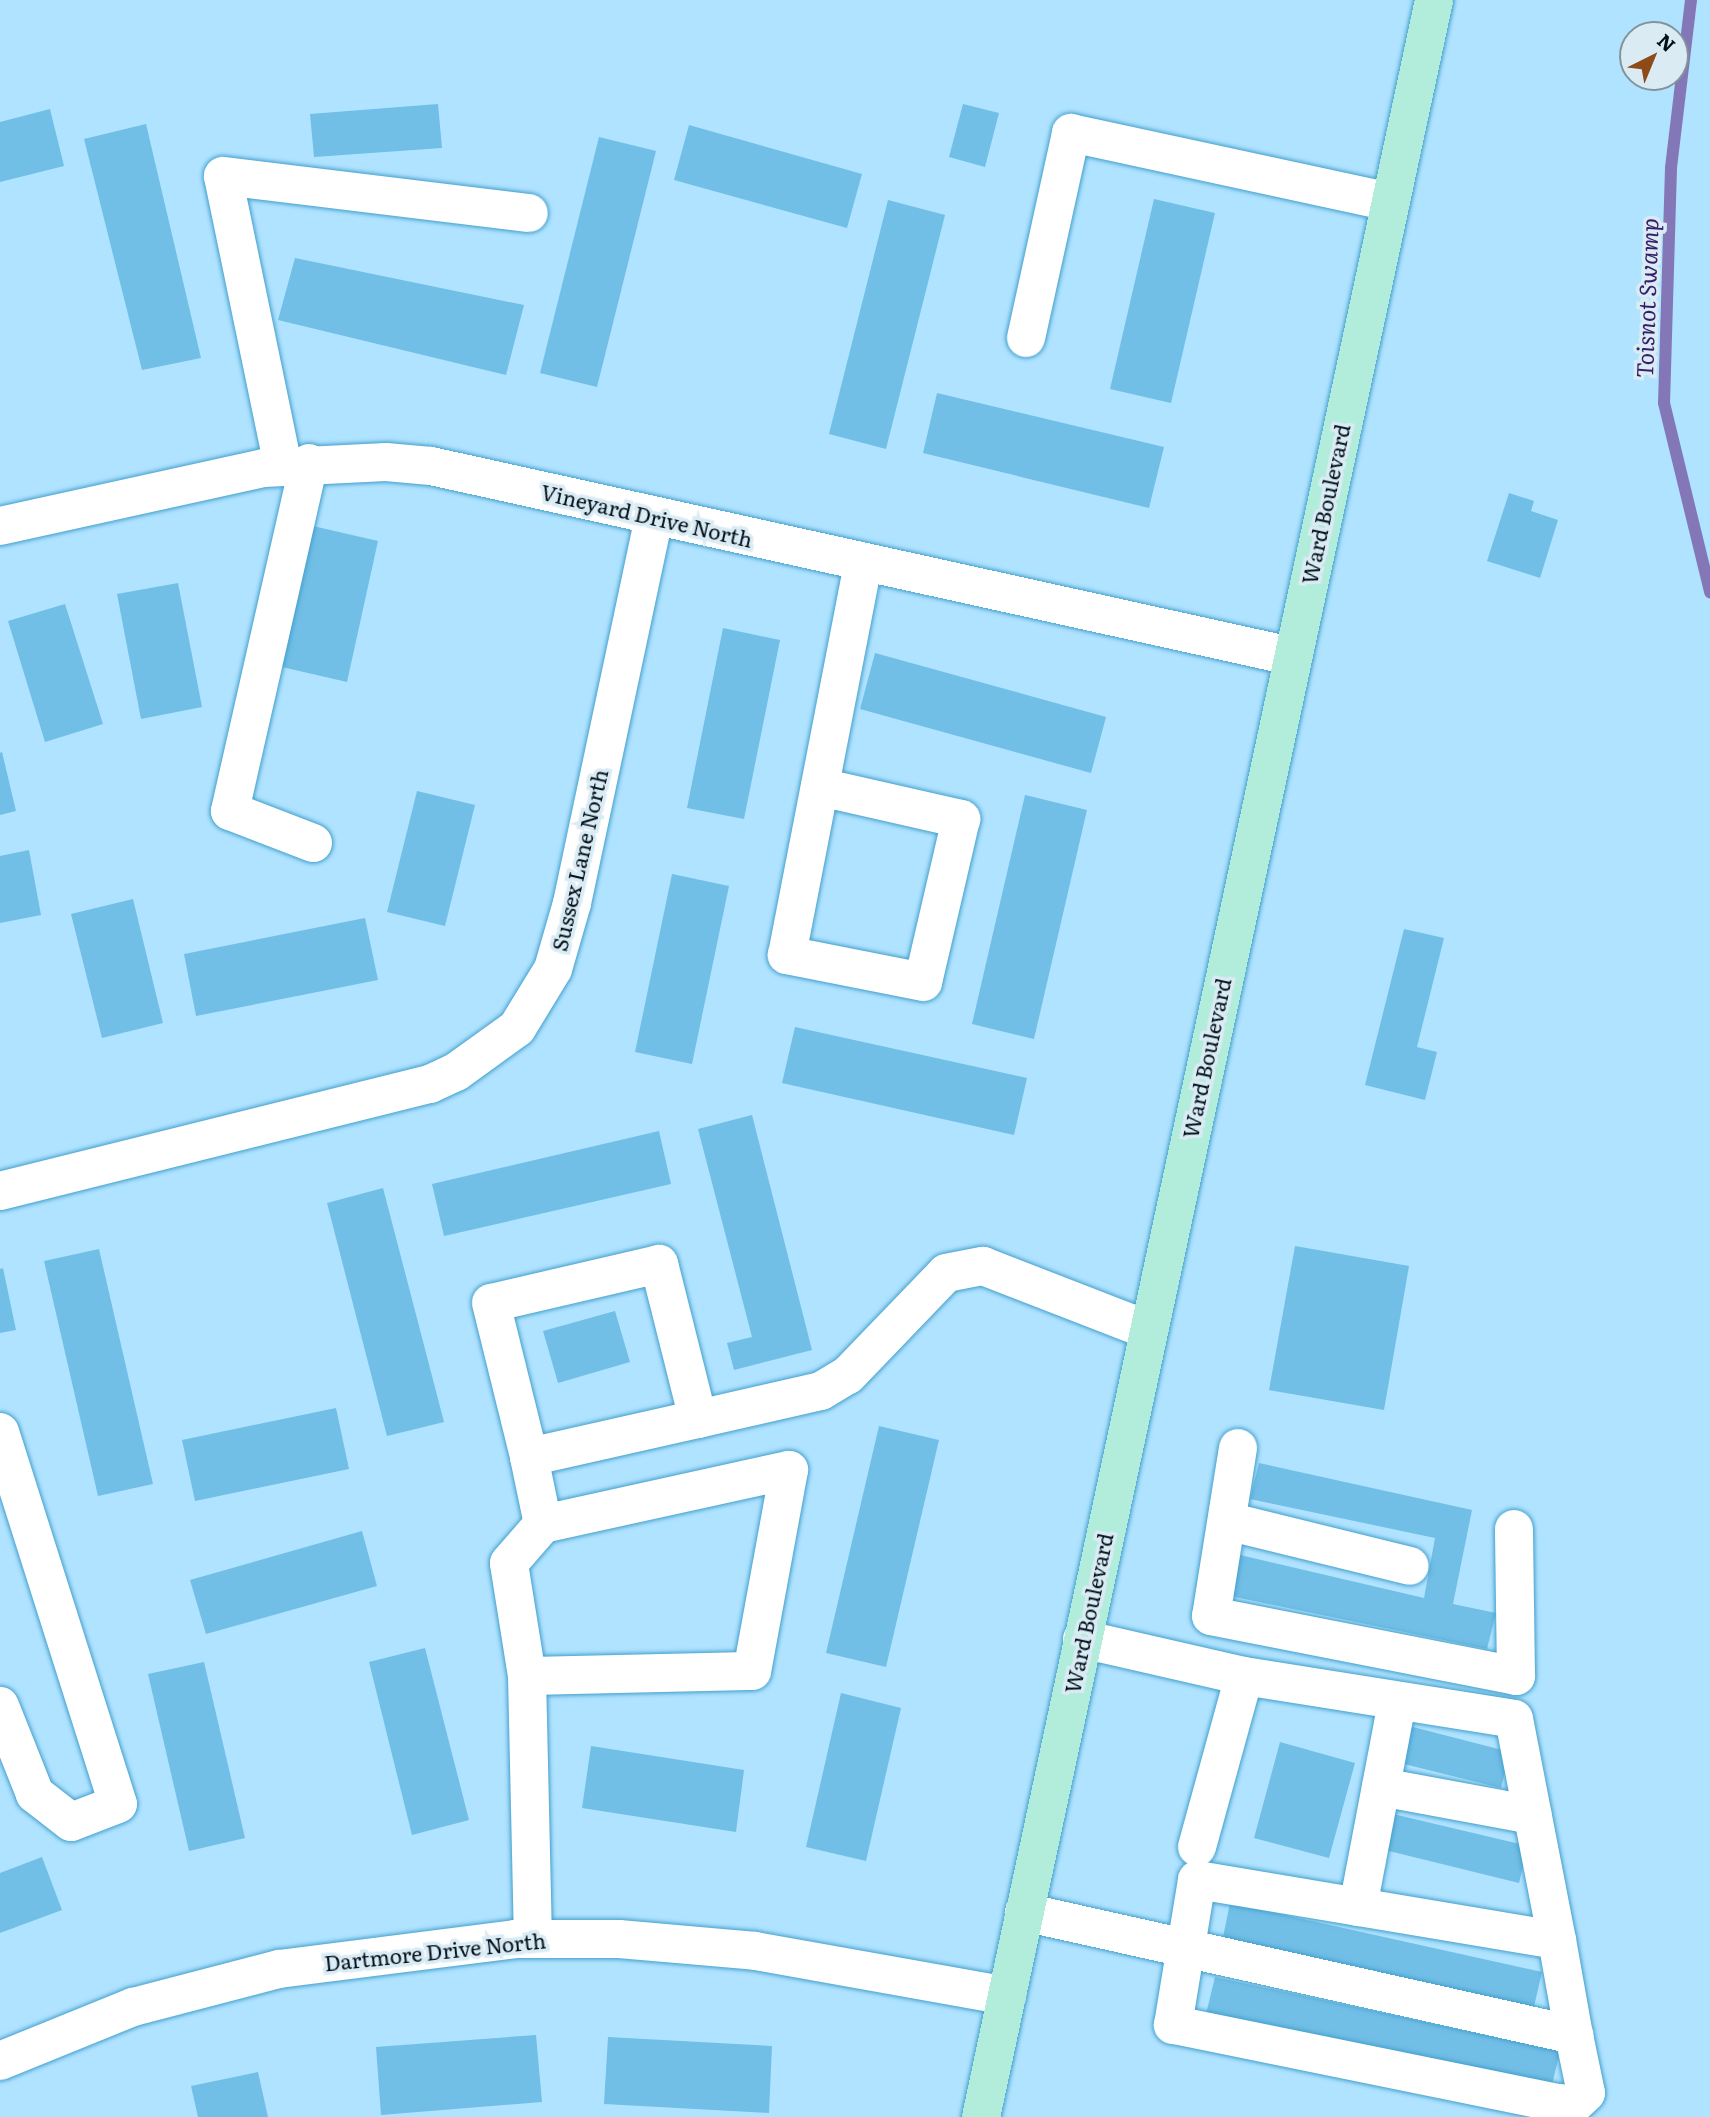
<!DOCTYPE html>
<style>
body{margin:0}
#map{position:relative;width:1710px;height:2117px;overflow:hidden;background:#b0e3ff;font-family:Literata,serif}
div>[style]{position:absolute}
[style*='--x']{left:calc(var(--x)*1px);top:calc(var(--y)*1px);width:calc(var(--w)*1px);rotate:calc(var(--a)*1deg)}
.stream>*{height:12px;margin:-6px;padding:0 6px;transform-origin:6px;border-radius:6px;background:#8477b7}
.building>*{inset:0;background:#71bee6}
.roads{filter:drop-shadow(0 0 2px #43a0cd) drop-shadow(0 0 2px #43a0cd)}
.minor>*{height:38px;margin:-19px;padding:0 19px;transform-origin:19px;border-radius:19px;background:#fff}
.major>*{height:38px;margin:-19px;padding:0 19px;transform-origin:19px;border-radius:19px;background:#b2ecda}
span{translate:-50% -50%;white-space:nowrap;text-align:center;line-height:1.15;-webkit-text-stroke:7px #daebf4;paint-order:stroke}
.street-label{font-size:21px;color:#000f19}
.water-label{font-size:23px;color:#371e6b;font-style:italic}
.north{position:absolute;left:1619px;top:21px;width:70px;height:70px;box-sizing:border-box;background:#daebf4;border:2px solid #83939c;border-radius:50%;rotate:43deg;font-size:19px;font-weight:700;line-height:28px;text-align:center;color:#000f19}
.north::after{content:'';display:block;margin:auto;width:24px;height:32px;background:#8d4b1a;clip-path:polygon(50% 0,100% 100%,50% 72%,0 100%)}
</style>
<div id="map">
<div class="stream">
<i style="--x:1691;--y:0;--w:169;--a:96.8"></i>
<i style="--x:1671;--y:168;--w:235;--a:91.7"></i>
<i style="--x:1664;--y:403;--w:195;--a:76.3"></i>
</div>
<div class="building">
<i style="clip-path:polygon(438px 104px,442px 148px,314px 157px,310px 114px)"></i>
<i style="clip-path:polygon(963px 104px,999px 113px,985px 167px,949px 157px)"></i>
<i style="clip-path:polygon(50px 109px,64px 166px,0 182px,0 122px)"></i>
<i style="clip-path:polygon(146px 124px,201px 358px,142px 370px,84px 139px)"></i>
<i style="clip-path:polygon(689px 125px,862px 174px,847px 228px,674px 180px)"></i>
<i style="clip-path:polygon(599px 137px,656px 151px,597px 387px,540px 373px)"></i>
<i style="clip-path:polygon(1154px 199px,1215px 213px,1171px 403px,1110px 389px)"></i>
<i style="clip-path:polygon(888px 200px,945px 215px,886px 449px,829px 434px)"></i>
<i style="clip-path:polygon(295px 258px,524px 305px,506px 375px,278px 320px)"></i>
<i style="clip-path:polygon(937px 393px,1164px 447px,1149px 508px,923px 453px)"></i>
<i style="clip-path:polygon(1509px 493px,1534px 501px,1531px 511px,1558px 520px,1540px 578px,1487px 561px)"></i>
<i style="clip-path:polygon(313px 526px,378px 541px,347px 682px,282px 667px)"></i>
<i style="clip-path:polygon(178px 583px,202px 707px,141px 719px,117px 594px)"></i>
<i style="clip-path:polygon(65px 604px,103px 724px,45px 742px,8px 621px)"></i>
<i style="clip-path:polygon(723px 628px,780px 640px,744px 819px,687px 808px)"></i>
<i style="clip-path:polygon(875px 653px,1106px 717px,1091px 773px,860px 709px)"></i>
<i style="clip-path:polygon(2px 752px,16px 811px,0 815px,0 753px)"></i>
<i style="clip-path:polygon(417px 791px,475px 805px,445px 926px,387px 912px)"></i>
<i style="clip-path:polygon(1025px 795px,1087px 810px,1034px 1039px,972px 1024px)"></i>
<i style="clip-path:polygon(29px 850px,41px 915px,0 923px,0 856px)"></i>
<i style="clip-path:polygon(672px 874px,729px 886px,692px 1064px,635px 1052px)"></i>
<i style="clip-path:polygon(133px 899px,163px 1023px,102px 1038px,71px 914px)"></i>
<i style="clip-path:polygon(365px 918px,378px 980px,196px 1016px,184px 954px)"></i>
<i style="clip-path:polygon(1404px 929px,1444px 938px,1417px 1047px,1437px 1052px,1425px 1100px,1365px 1085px)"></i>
<i style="clip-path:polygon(795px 1027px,1027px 1078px,1014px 1135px,782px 1083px)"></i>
<i style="clip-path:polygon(752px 1115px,812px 1350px,734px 1370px,727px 1343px,752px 1337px,698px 1129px)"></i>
<i style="clip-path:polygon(659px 1131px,671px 1184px,444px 1236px,432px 1184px)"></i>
<i style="clip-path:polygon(383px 1188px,444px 1422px,387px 1436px,327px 1203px)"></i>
<i style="clip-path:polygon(1295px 1246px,1409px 1266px,1384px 1410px,1269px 1390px)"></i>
<i style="clip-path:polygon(99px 1249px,153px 1484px,98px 1496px,44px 1261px)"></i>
<i style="clip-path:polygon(3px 1268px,16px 1330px,0 1333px,0 1269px)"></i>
<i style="clip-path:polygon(615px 1311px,630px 1362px,558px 1383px,543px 1331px)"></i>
<i style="clip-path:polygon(336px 1408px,349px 1469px,195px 1501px,182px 1440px)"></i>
<i style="clip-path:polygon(879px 1426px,939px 1440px,886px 1667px,826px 1653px)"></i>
<i style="clip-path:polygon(1259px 1463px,1472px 1510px,1453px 1604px,1496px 1613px,1487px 1649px,1230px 1596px,1236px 1554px,1424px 1598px,1435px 1538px,1250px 1499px)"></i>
<i style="clip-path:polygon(362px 1531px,377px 1586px,206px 1634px,190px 1580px)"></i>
<i style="clip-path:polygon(425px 1648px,469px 1820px,412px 1835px,369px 1662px)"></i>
<i style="clip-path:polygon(204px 1662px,245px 1838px,189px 1851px,148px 1674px)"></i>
<i style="clip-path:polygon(841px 1693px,901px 1708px,866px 1861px,806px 1847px)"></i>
<i style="clip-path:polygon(1409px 1726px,1510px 1752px,1501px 1788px,1400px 1763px)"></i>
<i style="clip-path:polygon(1280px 1742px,1355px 1763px,1329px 1858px,1254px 1838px)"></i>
<i style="clip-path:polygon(591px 1746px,744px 1770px,736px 1832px,582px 1808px)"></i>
<i style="clip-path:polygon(1393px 1814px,1528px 1846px,1519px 1883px,1385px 1850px)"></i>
<i style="clip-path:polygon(42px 1857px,62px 1910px,0 1933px,0 1873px)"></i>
<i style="clip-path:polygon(1230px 1903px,1542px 1972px,1533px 2011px,1222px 1942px)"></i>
<i style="clip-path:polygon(1215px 1977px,1560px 2051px,1551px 2089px,1206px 2014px)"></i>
<i style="clip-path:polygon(536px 2035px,542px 2102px,381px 2115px,376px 2047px)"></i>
<i style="clip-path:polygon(608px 2037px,772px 2046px,769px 2113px,604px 2104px)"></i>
<i style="clip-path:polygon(258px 2072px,268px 2117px,198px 2117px,191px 2086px)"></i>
</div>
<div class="roads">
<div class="minor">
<i style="--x:1026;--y:338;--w:210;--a:-77.6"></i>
<i style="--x:1071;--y:133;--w:326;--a:12.2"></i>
<i style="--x:309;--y:463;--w:357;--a:102.8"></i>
<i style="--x:230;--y:811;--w:89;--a:21.1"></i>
<i style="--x:283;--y:466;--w:296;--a:-101.7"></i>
<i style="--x:223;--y:176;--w:308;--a:6.9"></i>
<i style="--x:0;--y:526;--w:270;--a:-12.4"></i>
<i style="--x:264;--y:468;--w:122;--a:-2.8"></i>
<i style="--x:386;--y:462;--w:45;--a:5.1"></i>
<i style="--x:431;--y:466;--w:881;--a:12.46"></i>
<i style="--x:820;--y:787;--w:145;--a:12.8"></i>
<i style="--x:961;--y:819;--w:167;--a:103.1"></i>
<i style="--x:923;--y:982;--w:139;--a:-168.8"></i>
<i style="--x:787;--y:955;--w:399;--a:-79"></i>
<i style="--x:0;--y:1191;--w:443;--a:-14"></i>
<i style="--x:430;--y:1084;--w:29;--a:-25"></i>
<i style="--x:456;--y:1072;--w:75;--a:-35.8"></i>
<i style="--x:517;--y:1028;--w:69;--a:-58.6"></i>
<i style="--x:553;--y:969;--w:69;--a:-73.9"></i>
<i style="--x:572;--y:903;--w:395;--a:-78"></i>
<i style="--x:698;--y:1419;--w:160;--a:-104.1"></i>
<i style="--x:659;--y:1264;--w:172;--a:166.9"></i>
<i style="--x:491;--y:1303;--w:159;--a:76.1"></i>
<i style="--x:529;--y:1457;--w:173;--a:-12.7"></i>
<i style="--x:698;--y:1419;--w:126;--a:-12.8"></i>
<i style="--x:821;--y:1391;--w:31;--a:-31"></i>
<i style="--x:848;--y:1375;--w:141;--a:-46.1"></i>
<i style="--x:946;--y:1273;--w:38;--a:-11"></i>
<i style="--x:983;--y:1266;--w:177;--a:21.2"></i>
<i style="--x:0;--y:1432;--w:390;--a:72.4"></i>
<i style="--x:118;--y:1804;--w:50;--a:159"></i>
<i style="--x:71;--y:1822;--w:46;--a:-142.1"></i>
<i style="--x:35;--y:1794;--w:95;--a:-111.7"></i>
<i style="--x:1238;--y:1448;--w:170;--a:99.1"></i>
<i style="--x:1211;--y:1616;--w:311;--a:11.1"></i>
<i style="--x:1516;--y:1676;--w:147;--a:-90.8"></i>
<i style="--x:529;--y:1457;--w:68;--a:78.2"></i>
<i style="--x:543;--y:1524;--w:252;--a:-12.4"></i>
<i style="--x:789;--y:1470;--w:204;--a:100.4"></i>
<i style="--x:752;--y:1671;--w:225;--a:178.7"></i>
<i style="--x:527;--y:1676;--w:114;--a:-99.1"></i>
<i style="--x:509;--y:1563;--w:52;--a:-48.9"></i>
<i style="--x:1227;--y:1521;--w:188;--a:13.8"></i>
<i style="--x:1082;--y:1639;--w:166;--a:12.9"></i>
<i style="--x:1244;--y:1676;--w:273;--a:9"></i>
<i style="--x:1514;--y:1719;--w:225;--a:79"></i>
<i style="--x:1557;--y:1940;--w:97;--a:79.9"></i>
<i style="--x:1574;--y:2035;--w:59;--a:78.3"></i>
<i style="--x:1586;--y:2093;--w:18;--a:137"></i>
<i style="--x:1573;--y:2105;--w:15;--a:-172"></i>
<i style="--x:1558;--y:2103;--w:393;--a:-168.5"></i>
<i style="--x:1173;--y:2025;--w:147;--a:-80.6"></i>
<i style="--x:1197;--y:1880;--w:365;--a:9.5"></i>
<i style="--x:527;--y:1676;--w:263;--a:88.7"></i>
<i style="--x:1381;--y:1787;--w:154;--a:10.5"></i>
<i style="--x:1197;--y:1847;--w:177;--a:-74.6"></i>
<i style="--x:1358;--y:1907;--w:209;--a:-79.2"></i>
<i style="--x:1024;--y:1912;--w:564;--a:12.61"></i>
<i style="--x:0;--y:2061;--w:144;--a:-22.1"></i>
<i style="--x:133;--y:2007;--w:151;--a:-14.6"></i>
<i style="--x:279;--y:1969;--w:238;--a:-7.2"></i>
<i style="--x:515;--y:1939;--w:104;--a:0"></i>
<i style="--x:619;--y:1939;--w:137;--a:5"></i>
<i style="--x:755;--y:1951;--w:256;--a:10.1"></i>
</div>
<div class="major">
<i style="--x:981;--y:2117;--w:2165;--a:-77.92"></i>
</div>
</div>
<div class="street-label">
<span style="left:1325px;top:504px;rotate:-78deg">Ward Boulevard</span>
<span style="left:647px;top:515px;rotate:13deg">Vineyard Drive North</span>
<span style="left:579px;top:860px;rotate:-77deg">Sussex Lane North</span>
<span style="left:1206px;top:1058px;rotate:-78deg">Ward Boulevard</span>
<span style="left:1088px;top:1613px;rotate:-78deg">Ward Boulevard</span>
<span style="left:435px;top:1951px;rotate:-6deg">Dartmore Drive North</span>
</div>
<div class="water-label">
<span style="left:1646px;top:298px;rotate:-88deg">Toisnot Swamp</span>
</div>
<div class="north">N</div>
</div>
